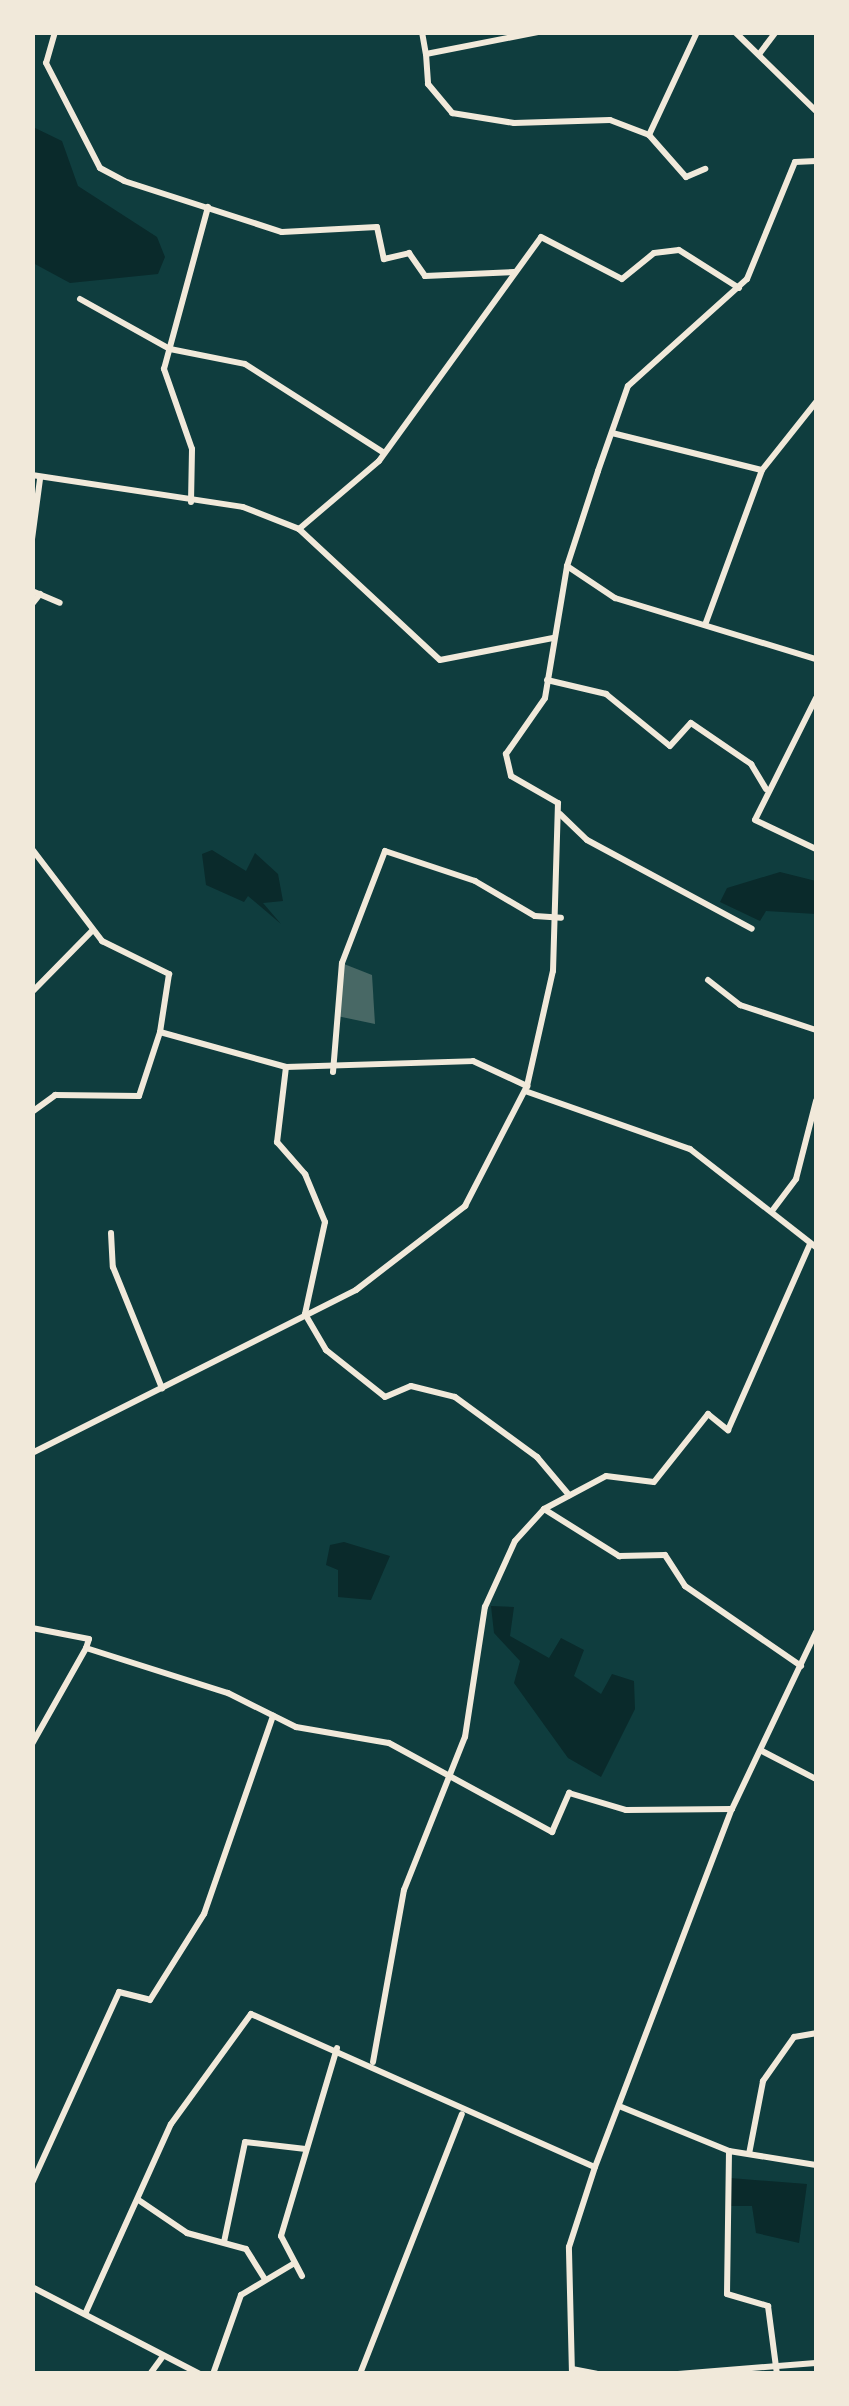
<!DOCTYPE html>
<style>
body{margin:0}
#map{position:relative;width:849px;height:2406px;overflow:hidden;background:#0f3d3e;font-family:"Source Serif 4",serif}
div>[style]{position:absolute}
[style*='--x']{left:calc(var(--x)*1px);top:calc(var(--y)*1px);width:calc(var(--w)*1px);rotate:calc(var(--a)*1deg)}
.water>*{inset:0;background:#0a2a2b}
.building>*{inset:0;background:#486865}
.minor>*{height:6px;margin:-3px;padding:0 3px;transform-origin:3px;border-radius:3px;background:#f1e9da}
span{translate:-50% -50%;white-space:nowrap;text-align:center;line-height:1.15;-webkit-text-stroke:10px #f1e9da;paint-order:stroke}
.frame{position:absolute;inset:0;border:35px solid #f1e9da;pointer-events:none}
</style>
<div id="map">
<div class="water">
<i style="clip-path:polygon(33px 127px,62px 141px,78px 186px,157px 237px,165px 257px,158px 274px,70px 283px,33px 263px)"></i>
<i style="clip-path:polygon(212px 850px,246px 871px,255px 853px,278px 874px,283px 901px,263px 903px,281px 924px,248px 896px,244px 902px,206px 885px,202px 854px)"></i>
<i style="clip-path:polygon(780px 872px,816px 881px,816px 914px,766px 911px,760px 921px,720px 902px,727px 888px)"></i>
<i style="clip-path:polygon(344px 1542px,390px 1556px,371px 1600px,338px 1597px,338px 1570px,326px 1565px,330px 1545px)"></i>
<i style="clip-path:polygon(491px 1606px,514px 1607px,510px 1636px,549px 1658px,561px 1638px,584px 1650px,574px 1676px,601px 1694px,612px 1674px,634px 1681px,635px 1709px,601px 1777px,568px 1758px,514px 1683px,520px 1661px,494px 1633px)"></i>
<i style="clip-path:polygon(730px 2178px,807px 2184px,799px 2243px,756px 2233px,752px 2206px,728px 2206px)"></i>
</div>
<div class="building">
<i style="clip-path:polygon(344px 964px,372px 975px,375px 1024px,337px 1016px)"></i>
</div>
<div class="minor">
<i style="--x:55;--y:32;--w:32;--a:106"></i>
<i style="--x:46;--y:63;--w:118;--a:62.8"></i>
<i style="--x:100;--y:168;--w:27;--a:28"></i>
<i style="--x:124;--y:181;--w:166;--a:17.9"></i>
<i style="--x:282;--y:232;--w:95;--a:-3"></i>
<i style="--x:377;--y:227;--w:33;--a:78"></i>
<i style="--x:384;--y:259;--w:26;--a:-13"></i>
<i style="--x:409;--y:253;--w:28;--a:55"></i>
<i style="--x:425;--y:276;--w:89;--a:-2.6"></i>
<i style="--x:422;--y:32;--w:22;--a:80"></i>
<i style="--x:426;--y:54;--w:114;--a:-11.1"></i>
<i style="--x:735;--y:32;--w:113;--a:44.3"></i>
<i style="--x:760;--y:53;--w:26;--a:-53"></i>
<i style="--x:426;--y:54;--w:30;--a:86"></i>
<i style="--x:428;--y:84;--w:38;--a:50"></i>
<i style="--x:452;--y:113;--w:63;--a:9.2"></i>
<i style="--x:514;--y:123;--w:96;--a:-1.8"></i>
<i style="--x:610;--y:120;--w:42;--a:21"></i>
<i style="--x:649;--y:135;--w:114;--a:-65"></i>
<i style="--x:649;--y:135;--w:56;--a:48.6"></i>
<i style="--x:686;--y:177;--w:21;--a:-23"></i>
<i style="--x:80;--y:299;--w:103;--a:29.1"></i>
<i style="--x:170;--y:349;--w:76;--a:11.3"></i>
<i style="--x:245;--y:364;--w:165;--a:32.6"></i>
<i style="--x:612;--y:433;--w:154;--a:13.9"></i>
<i style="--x:762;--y:470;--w:87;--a:-51.5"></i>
<i style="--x:32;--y:475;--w:213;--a:8.6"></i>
<i style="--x:243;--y:507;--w:60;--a:21.4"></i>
<i style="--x:299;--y:529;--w:192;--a:42.9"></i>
<i style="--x:440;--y:660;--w:115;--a:-11"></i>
<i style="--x:191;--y:502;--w:53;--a:-88.9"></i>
<i style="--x:192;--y:449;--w:85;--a:-109.3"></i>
<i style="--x:164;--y:369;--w:168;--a:-74.8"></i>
<i style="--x:299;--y:529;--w:105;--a:-40.4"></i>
<i style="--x:379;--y:461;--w:276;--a:-54.1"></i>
<i style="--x:541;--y:237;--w:91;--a:27.4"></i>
<i style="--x:622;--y:279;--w:41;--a:-39.1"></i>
<i style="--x:654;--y:253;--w:25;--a:-7"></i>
<i style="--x:679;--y:250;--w:71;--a:32.3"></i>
<i style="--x:32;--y:539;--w:61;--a:-82.4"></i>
<i style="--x:567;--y:566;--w:58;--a:33.7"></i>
<i style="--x:615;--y:598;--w:210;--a:16.9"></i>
<i style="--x:32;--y:591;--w:30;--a:23"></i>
<i style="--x:32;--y:604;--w:13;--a:-51"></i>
<i style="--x:705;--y:625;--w:165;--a:-69.8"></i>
<i style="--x:547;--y:680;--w:61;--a:13.3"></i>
<i style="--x:606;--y:694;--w:82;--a:39.1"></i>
<i style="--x:670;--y:746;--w:31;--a:-48"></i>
<i style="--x:691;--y:723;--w:73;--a:34.3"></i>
<i style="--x:751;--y:764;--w:29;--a:59"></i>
<i style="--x:816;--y:698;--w:136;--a:116.6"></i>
<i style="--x:755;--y:820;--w:68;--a:25.4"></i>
<i style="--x:560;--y:814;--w:37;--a:44"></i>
<i style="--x:587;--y:840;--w:187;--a:28.3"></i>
<i style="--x:32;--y:849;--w:116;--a:52.7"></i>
<i style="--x:102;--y:941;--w:75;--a:26.2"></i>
<i style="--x:169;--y:974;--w:59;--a:98.8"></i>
<i style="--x:708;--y:980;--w:41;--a:38"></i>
<i style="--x:740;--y:1005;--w:80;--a:18.2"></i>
<i style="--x:32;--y:992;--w:86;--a:-45.5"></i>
<i style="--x:286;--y:1067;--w:76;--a:96.8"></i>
<i style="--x:277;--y:1142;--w:43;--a:48.8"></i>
<i style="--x:305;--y:1174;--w:52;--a:67.4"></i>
<i style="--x:325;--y:1222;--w:94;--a:102.3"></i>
<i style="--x:305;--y:1314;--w:42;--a:59.7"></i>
<i style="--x:326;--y:1350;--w:75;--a:38.5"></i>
<i style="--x:385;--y:1397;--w:28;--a:-23"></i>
<i style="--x:411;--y:1386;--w:45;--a:14"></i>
<i style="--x:455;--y:1397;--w:102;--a:36.2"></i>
<i style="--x:537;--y:1457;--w:50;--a:49.9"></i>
<i style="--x:333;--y:1072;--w:109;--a:-85.3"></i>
<i style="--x:342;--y:963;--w:120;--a:-69"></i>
<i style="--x:385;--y:851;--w:95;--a:18.4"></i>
<i style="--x:475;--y:881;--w:69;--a:30.3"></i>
<i style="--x:535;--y:916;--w:26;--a:4"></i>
<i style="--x:525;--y:1091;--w:175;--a:19.4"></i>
<i style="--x:690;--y:1149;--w:160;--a:37.9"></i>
<i style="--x:32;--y:1112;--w:29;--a:-36"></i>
<i style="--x:55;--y:1095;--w:84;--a:0.7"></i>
<i style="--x:139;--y:1096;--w:67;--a:-71.8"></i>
<i style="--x:160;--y:1032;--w:131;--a:15.5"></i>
<i style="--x:286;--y:1067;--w:187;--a:-1.8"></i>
<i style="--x:473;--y:1061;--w:60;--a:24.8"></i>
<i style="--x:772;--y:1211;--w:40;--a:-53"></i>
<i style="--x:796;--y:1179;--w:81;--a:-75.6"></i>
<i style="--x:111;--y:1233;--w:34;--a:87"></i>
<i style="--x:113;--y:1267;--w:131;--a:68"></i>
<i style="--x:32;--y:1453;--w:363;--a:-26.7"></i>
<i style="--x:356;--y:1290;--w:138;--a:-37.6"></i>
<i style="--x:465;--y:1206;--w:135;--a:-62.7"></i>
<i style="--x:527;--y:1086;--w:118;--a:-77.3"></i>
<i style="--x:553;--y:971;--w:168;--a:-88.3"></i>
<i style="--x:558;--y:803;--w:54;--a:-150.1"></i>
<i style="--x:511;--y:776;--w:23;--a:-103"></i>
<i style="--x:506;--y:754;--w:68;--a:-55.1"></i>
<i style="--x:545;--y:698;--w:134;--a:-80.5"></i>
<i style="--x:567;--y:566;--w:100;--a:-71.9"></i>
<i style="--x:598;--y:471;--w:90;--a:-70.6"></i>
<i style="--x:628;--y:386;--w:160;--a:-42"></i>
<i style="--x:747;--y:279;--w:126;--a:-67.7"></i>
<i style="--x:795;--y:162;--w:21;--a:-3"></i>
<i style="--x:544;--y:1509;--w:89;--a:32.1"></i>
<i style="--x:619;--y:1556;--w:46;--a:-1.2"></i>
<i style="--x:665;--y:1555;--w:37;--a:57"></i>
<i style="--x:685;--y:1586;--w:141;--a:34.6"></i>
<i style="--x:32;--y:1628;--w:58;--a:10.9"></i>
<i style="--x:89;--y:1639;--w:9;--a:108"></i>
<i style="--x:86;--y:1648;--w:149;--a:17.6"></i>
<i style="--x:228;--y:1693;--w:76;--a:26.6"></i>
<i style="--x:296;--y:1727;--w:94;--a:9.8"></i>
<i style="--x:389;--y:1743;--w:186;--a:28.6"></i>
<i style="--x:552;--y:1832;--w:43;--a:-66.4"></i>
<i style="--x:569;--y:1793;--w:59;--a:16.6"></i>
<i style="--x:626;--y:1810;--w:106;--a:-0.5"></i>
<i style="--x:32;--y:1744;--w:110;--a:-60.6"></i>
<i style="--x:762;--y:1751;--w:61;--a:27.4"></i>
<i style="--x:373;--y:2062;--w:175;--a:-79.8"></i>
<i style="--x:404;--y:1890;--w:165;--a:-68.3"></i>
<i style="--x:465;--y:1737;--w:132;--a:-81.3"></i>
<i style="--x:485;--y:1607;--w:72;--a:-65.6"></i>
<i style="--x:515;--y:1541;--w:43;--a:-47.8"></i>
<i style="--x:544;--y:1509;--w:70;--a:-28"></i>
<i style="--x:606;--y:1476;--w:48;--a:7.1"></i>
<i style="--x:654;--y:1482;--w:87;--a:-51.5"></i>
<i style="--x:708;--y:1414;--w:26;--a:39"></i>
<i style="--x:728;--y:1430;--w:203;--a:-66.2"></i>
<i style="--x:619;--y:2106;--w:119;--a:22.2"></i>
<i style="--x:729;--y:2151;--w:88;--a:9.1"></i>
<i style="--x:729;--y:2151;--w:143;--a:90.8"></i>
<i style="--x:727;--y:2294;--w:43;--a:16.3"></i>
<i style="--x:768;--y:2306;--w:69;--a:82.5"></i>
<i style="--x:749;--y:2154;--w:74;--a:-79.1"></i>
<i style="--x:763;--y:2081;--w:54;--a:-54.8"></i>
<i style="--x:794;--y:2037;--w:22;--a:-10"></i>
<i style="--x:32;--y:2183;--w:210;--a:-65.5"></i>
<i style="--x:119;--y:1992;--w:32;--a:14"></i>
<i style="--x:150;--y:2000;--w:102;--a:-57.9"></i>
<i style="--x:204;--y:1914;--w:210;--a:-70.8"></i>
<i style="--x:140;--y:2201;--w:57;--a:34.2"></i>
<i style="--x:187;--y:2233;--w:61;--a:15.2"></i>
<i style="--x:246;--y:2249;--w:36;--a:58"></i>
<i style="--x:224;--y:2242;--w:102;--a:-78.1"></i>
<i style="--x:245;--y:2142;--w:61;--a:6.5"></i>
<i style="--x:302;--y:2276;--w:45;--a:-117.7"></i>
<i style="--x:281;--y:2236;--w:196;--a:-73.4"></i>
<i style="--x:32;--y:2287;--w:189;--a:27.4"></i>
<i style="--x:86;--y:2312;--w:206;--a:-65.7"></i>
<i style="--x:171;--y:2124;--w:136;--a:-54"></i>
<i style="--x:251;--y:2014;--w:376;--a:24"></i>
<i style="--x:572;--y:2369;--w:25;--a:11"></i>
<i style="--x:150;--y:2374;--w:22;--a:-54"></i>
<i style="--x:213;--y:2374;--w:84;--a:-70.5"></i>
<i style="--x:241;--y:2295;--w:61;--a:-30.8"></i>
<i style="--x:360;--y:2374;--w:279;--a:-68.6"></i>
<i style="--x:572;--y:2374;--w:127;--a:-91.4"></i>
<i style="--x:569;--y:2247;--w:84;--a:-72"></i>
<i style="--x:595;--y:2167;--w:383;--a:-69.1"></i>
<i style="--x:732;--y:1809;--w:196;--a:-64.6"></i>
<i style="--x:678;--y:2374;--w:138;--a:-4.6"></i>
</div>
<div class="frame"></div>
</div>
